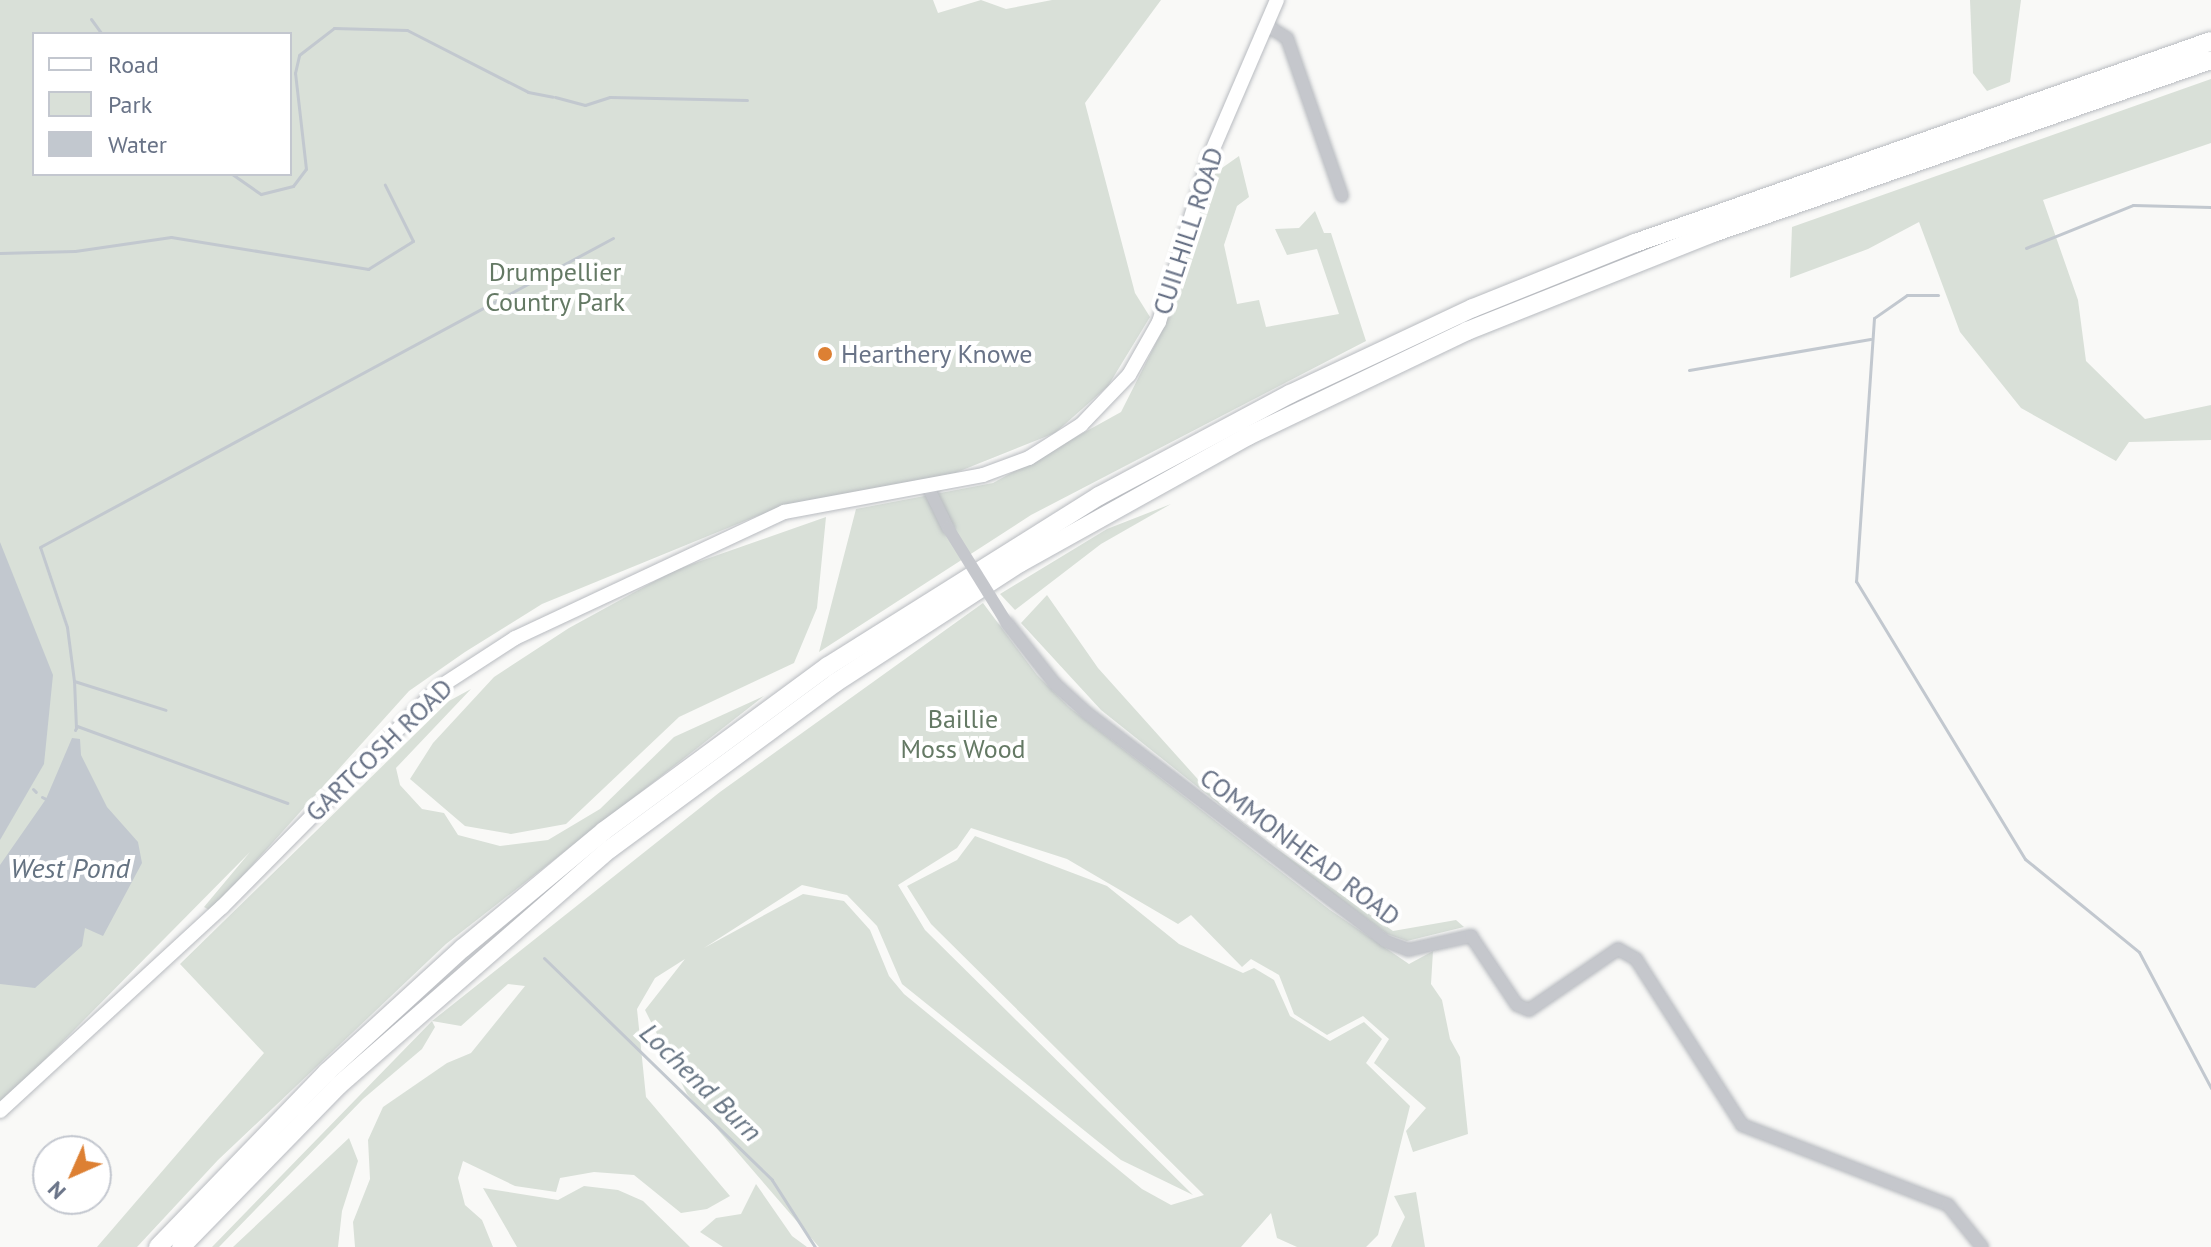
<!DOCTYPE html>
<style>
body{margin:0}
#map{position:relative;width:2211px;height:1247px;overflow:hidden;background:#f9f9f7;font-family:"PT Sans",sans-serif}
div>[style]{position:absolute}
[style*='--x']{left:calc(var(--x)*1px);top:calc(var(--y)*1px);width:calc(var(--w)*1px);rotate:calc(var(--a)*1deg)}
.green>*{inset:0;background:#d9e0d8}
.water>*{inset:0;background:#c2c8cf}
.stream>*{height:3px;margin:-1.5px;padding:0 1.5px;transform-origin:1.5px;border-radius:1.5px;background:#c2c8cf}
.roads{filter:drop-shadow(0 0 2px #b8bbc0) drop-shadow(0 0 2px #b8bbc0)}
.minor>*{height:12px;margin:-6px;padding:0 6px;transform-origin:6px;border-radius:6px;background:#c5c7cc}
.major>*{height:14px;margin:-7px;padding:0 7px;transform-origin:7px;border-radius:7px;background:#fff}
.highway>*{height:18px;margin:-9px;padding:0 9px;transform-origin:9px;border-radius:9px;background:#fff}
.minor-bridge>*{height:12px;margin:-6px;padding:0 6px;transform-origin:6px;border-radius:6px;background:#c5c7cc}
.dots>*{width:22px;height:22px;translate:-50% -50%;box-sizing:border-box;border:4px solid #fff;border-radius:50%}
span{translate:-50% -50%;white-space:nowrap;text-align:center;line-height:1.15;-webkit-text-stroke:8px #fff;paint-order:stroke}
.street-label{font-size:26px;color:#697387}
.park-label{font-size:26px;color:#647964}
.poi-label{font-size:26px;color:#697387}
.left{translate:0 -50%;text-align:left}
.water-label{font-size:28px;color:#657382;font-style:italic}
.legend{position:absolute;left:32px;top:32px;width:260px;height:144px;box-sizing:border-box;background:#fff;border:2px solid #c3c7cf;margin:0;padding:10px 14px;list-style:none;font-size:24px;color:#697387}
.legend li{display:flex;align-items:center;gap:16px;height:40px}
.legend b{width:40px;border:2px solid #c3c7cf}
.north{position:absolute;left:32px;top:1135px;width:80px;height:80px;box-sizing:border-box;background:#fff;border:2px solid #c3c7cf;border-radius:50%;rotate:225deg;font-size:22px;font-weight:700;line-height:32px;text-align:center;color:#697387}
.north::after{content:'';display:block;margin:auto;width:28px;height:36px;background:#dd8033;clip-path:polygon(50% 0,100% 100%,50% 72%,0 100%)}
</style>
<div id="map">
<div class="green">
<i style="clip-path:polygon(evenodd,0 0,933px 0,938px 13px,981px 0,1006px 9px,1052px 0,1161px 0,1085px 103px,1135px 293px,1150px 317px,1108px 386px,1055px 433px,955px 473px,757px 516px,542px 604px,465px 652px,409px 691px,211px 911px,204px 907px,250px 852px,0 1105px,0 0,34px 34px,290px 34px,290px 174px,34px 174px,34px 34px)"></i>
<i style="clip-path:polygon(1970px 0,2021px 0,2010px 82px,1987px 91px,1973px 73px)"></i>
<i style="clip-path:polygon(2211px 79px,2211px 143px,2043px 200px,2078px 300px,2086px 361px,2145px 419px,2211px 405px,2211px 440px,2129px 442px,2116px 461px,2021px 408px,1960px 332px,1919px 222px,1868px 249px,1790px 278px,1792px 227px)"></i>
<i style="clip-path:polygon(1239px 156px,1249px 197px,1237px 206px,1224px 245px,1237px 304px,1259px 300px,1266px 327px,1339px 314px,1317px 249px,1287px 255px,1275px 229px,1299px 228px,1315px 211px,1324px 233px,1331px 233px,1366px 341px,1031px 515px,819px 652px,856px 509px,993px 483px,1121px 412px,1165px 325px,1212px 175px)"></i>
<i style="clip-path:polygon(1171px 504px,1101px 544px,1015px 610px,1000px 594px,1107px 529px)"></i>
<i style="clip-path:polygon(826px 517px,817px 608px,794px 663px,679px 717px,566px 824px,511px 834px,465px 826px,410px 779px,433px 743px,494px 677px,569px 628px,675px 570px)"></i>
<i style="clip-path:polygon(1047px 595px,1098px 668px,1221px 805px,1274px 847px,1393px 931px,1456px 920px,1464px 927px,1407px 941px,1387px 934px,1312px 878px,1101px 710px,1021px 623px)"></i>
<i style="clip-path:polygon(983px 603px,1037px 675px,1069px 707px,1330px 910px,1409px 964px,1433px 951px,1431px 984px,1442px 1000px,1450px 1039px,1460px 1057px,1468px 1134px,1413px 1152px,1406px 1131px,1426px 1108px,1374px 1063px,1389px 1039px,1363px 1016px,1327px 1035px,1294px 1014px,1279px 975px,1251px 959px,1242px 967px,1191px 915px,1178px 924px,1067px 859px,971px 828px,957px 848px,898px 885px,925px 930px,1193px 1195px,1121px 1160px,902px 984px,877px 926px,847px 895px,802px 885px,704px 948px,803px 894px,844px 901px,870px 930px,889px 976px,904px 994px,1142px 1189px,1171px 1205px,1204px 1195px,931px 924px,907px 886px,957px 860px,975px 836px,1107px 886px,1179px 944px,1243px 973px,1254px 968px,1274px 980px,1290px 1016px,1330px 1041px,1364px 1022px,1382px 1039px,1366px 1063px,1410px 1106px,1378px 1235px,1366px 1247px,1297px 1247px,1277px 1238px,1271px 1213px,1241px 1247px,819px 1247px,687px 1094px,645px 1010px,685px 959px,655px 978px,637px 1009px,646px 1097px,730px 1196px,707px 1209px,681px 1213px,634px 1175px,594px 1172px,560px 1178px,556px 1192px,515px 1186px,463px 1161px,458px 1178px,465px 1205px,482px 1220px,493px 1247px,355px 1247px,353px 1222px,370px 1179px,368px 1140px,383px 1107px,447px 1063px,471px 1053px,525px 986px,508px 984px,461px 1026px,432px 1021px,435px 1027px,422px 1049px,363px 1099px,219px 1247px,212px 1247px,432px 1021px,720px 792px)"></i>
<i style="clip-path:polygon(471px 689px,396px 768px,400px 785px,422px 809px,444px 813px,458px 835px,500px 846px,548px 840px,600px 809px,674px 737px,764px 696px,446px 944px,218px 1160px,137px 1247px,97px 1247px,264px 1053px,180px 964px,449px 701px)"></i>
<i style="clip-path:polygon(349px 1138px,358px 1161px,342px 1211px,338px 1247px,233px 1247px)"></i>
<i style="clip-path:polygon(756px 1184px,792px 1236px,807px 1247px,723px 1247px,700px 1232px,716px 1218px,741px 1214px)"></i>
<i style="clip-path:polygon(584px 1186px,618px 1190px,643px 1201px,690px 1247px,517px 1247px,483px 1188px,558px 1200px)"></i>
<i style="clip-path:polygon(1416px 1192px,1425px 1247px,1391px 1247px,1405px 1217px,1394px 1196px)"></i>
</div>
<div class="water">
<i style="clip-path:polygon(0 542px,53px 675px,44px 764px,0 840px)"></i>
<i style="clip-path:polygon(72px 738px,80px 739px,81px 755px,107px 807px,138px 842px,142px 863px,103px 936px,85px 928px,82px 946px,35px 988px,0 984px,0 865px,46px 799px)"></i>
</div>
<div class="stream">
<i style="--x:91;--y:19;--w:19;--a:54"></i>
<i style="--x:555;--y:97;--w:31;--a:15"></i>
<i style="--x:585;--y:105;--w:26;--a:-18"></i>
<i style="--x:610;--y:97;--w:137;--a:1.3"></i>
<i style="--x:232;--y:174;--w:35;--a:35"></i>
<i style="--x:261;--y:194;--w:33;--a:-14"></i>
<i style="--x:293;--y:186;--w:21;--a:-53"></i>
<i style="--x:306;--y:169;--w:97;--a:-96.5"></i>
<i style="--x:295;--y:73;--w:18;--a:-77"></i>
<i style="--x:299;--y:55;--w:44;--a:-37.6"></i>
<i style="--x:334;--y:28;--w:73;--a:1.6"></i>
<i style="--x:407;--y:30;--w:136;--a:27.1"></i>
<i style="--x:528;--y:92;--w:25;--a:11"></i>
<i style="--x:2026;--y:248;--w:115;--a:-21.9"></i>
<i style="--x:2133;--y:205;--w:78;--a:1.5"></i>
<i style="--x:0;--y:253;--w:75;--a:-1.5"></i>
<i style="--x:75;--y:251;--w:97;--a:-8.3"></i>
<i style="--x:171;--y:237;--w:200;--a:9.2"></i>
<i style="--x:368;--y:269;--w:53;--a:-31.9"></i>
<i style="--x:413;--y:241;--w:63;--a:-116.6"></i>
<i style="--x:1938;--y:295;--w:31;--a:180"></i>
<i style="--x:1907;--y:295;--w:40;--a:145.1"></i>
<i style="--x:1874;--y:318;--w:264;--a:93.9"></i>
<i style="--x:1856;--y:581;--w:325;--a:58.7"></i>
<i style="--x:2025;--y:859;--w:147;--a:39.2"></i>
<i style="--x:2139;--y:952;--w:154;--a:62.1"></i>
<i style="--x:1689;--y:370;--w:184;--a:-9.7"></i>
<i style="--x:74;--y:681;--w:54;--a:-97.4"></i>
<i style="--x:67;--y:627;--w:84;--a:-108.6"></i>
<i style="--x:40;--y:547;--w:651;--a:-28.34"></i>
<i style="--x:76;--y:728;--w:47;--a:-92.4"></i>
<i style="--x:74;--y:681;--w:96;--a:17.5"></i>
<i style="--x:75;--y:730;--w:4;--a:-63"></i>
<i style="--x:77;--y:726;--w:224;--a:20.1"></i>
<i style="--x:33;--y:789;--w:4;--a:45"></i>
<i style="--x:42;--y:797;--w:4;--a:27"></i>
<i style="--x:544;--y:958;--w:318;--a:44.2"></i>
<i style="--x:772;--y:1180;--w:80;--a:57.3"></i>
</div>
<div class="roads">
<div class="minor">
<i style="--x:1266;--y:25;--w:25;--a:32"></i>
<i style="--x:1287;--y:38;--w:167;--a:70.8"></i>
<i style="--x:928;--y:487;--w:46;--a:64"></i>
<i style="--x:1007;--y:623;--w:78;--a:51.8"></i>
<i style="--x:1055;--y:684;--w:43;--a:42.2"></i>
<i style="--x:1087;--y:713;--w:375;--a:37.4"></i>
<i style="--x:1385;--y:941;--w:25;--a:21"></i>
<i style="--x:1408;--y:950;--w:65;--a:-12.5"></i>
<i style="--x:1471;--y:936;--w:83;--a:56.3"></i>
<i style="--x:1517;--y:1005;--w:13;--a:23"></i>
<i style="--x:1529;--y:1010;--w:108;--a:-34.4"></i>
<i style="--x:1618;--y:949;--w:21;--a:29"></i>
<i style="--x:1636;--y:959;--w:197;--a:57.4"></i>
<i style="--x:1742;--y:1125;--w:221;--a:21.2"></i>
<i style="--x:1948;--y:1205;--w:54;--a:51"></i>
</div>
<div class="major">
<i style="--x:0;--y:1111;--w:301;--a:-42.6"></i>
<i style="--x:222;--y:907;--w:311;--a:-45.3"></i>
<i style="--x:441;--y:686;--w:88;--a:-33"></i>
<i style="--x:515;--y:638;--w:297;--a:-25.1"></i>
<i style="--x:784;--y:512;--w:202;--a:-10.5"></i>
<i style="--x:983;--y:475;--w:49;--a:-20.3"></i>
<i style="--x:1029;--y:458;--w:62;--a:-32.4"></i>
<i style="--x:1081;--y:425;--w:69;--a:-46.2"></i>
<i style="--x:1129;--y:375;--w:61;--a:-60.5"></i>
<i style="--x:1159;--y:322;--w:171;--a:-73"></i>
<i style="--x:1209;--y:158;--w:172;--a:-66.7"></i>
</div>
<div class="highway">
<i style="--x:158;--y:1247;--w:243;--a:-46"></i>
<i style="--x:327;--y:1072;--w:184;--a:-42.4"></i>
<i style="--x:463;--y:948;--w:183;--a:-39.7"></i>
<i style="--x:604;--y:831;--w:278;--a:-36.4"></i>
<i style="--x:828;--y:666;--w:320;--a:-32.1"></i>
<i style="--x:1099;--y:496;--w:217;--a:-28.1"></i>
<i style="--x:1290;--y:394;--w:202;--a:-25.2"></i>
<i style="--x:1473;--y:308;--w:175;--a:-21.9"></i>
<i style="--x:1635;--y:243;--w:610;--a:-19.33"></i>
<i style="--x:181;--y:1247;--w:226;--a:-45.7"></i>
<i style="--x:339;--y:1085;--w:359;--a:-41.1"></i>
<i style="--x:610;--y:849;--w:280;--a:-36.4"></i>
<i style="--x:835;--y:683;--w:221;--a:-33"></i>
<i style="--x:1020;--y:563;--w:261;--a:-29.1"></i>
<i style="--x:1248;--y:436;--w:243;--a:-25.6"></i>
<i style="--x:1467;--y:331;--w:265;--a:-21.7"></i>
<i style="--x:1713;--y:233;--w:527;--a:-19.16"></i>
</div>
</div>
<div class="minor-bridge">
<i style="--x:948;--y:528;--w:112;--a:58.2"></i>
</div>
<div class="dots">
<i style="left:825px;top:354px;background:#dd8033"></i>
</div>
<div class="street-label">
<span style="left:1188px;top:231px;rotate:-72deg">CUILHILL ROAD</span>
<span style="left:379px;top:750px;rotate:-44deg">GARTCOSH ROAD</span>
<span style="left:1300px;top:847px;rotate:37deg">COMMONHEAD ROAD</span>
</div>
<div class="park-label">
<span style="left:555px;top:287px">Drumpellier<br>Country Park</span>
<span style="left:963px;top:734px">Baillie<br>Moss Wood</span>
</div>
<div class="poi-label">
<span class="left" style="left:841px;top:354px">Hearthery Knowe</span>
</div>
<div class="water-label">
<span style="left:70px;top:868px">West Pond</span>
<span style="left:701px;top:1082px;rotate:44deg">Lochend Burn</span>
</div>
<ul class="legend">
<li><b style="height:10px;background:#fff"></b>Road</li>
<li><b style="height:22px;background:#d9e0d8"></b>Park</li>
<li><b style="height:22px;background:#c2c8cf"></b>Water</li>
</ul>
<div class="north">N</div>
</div>
